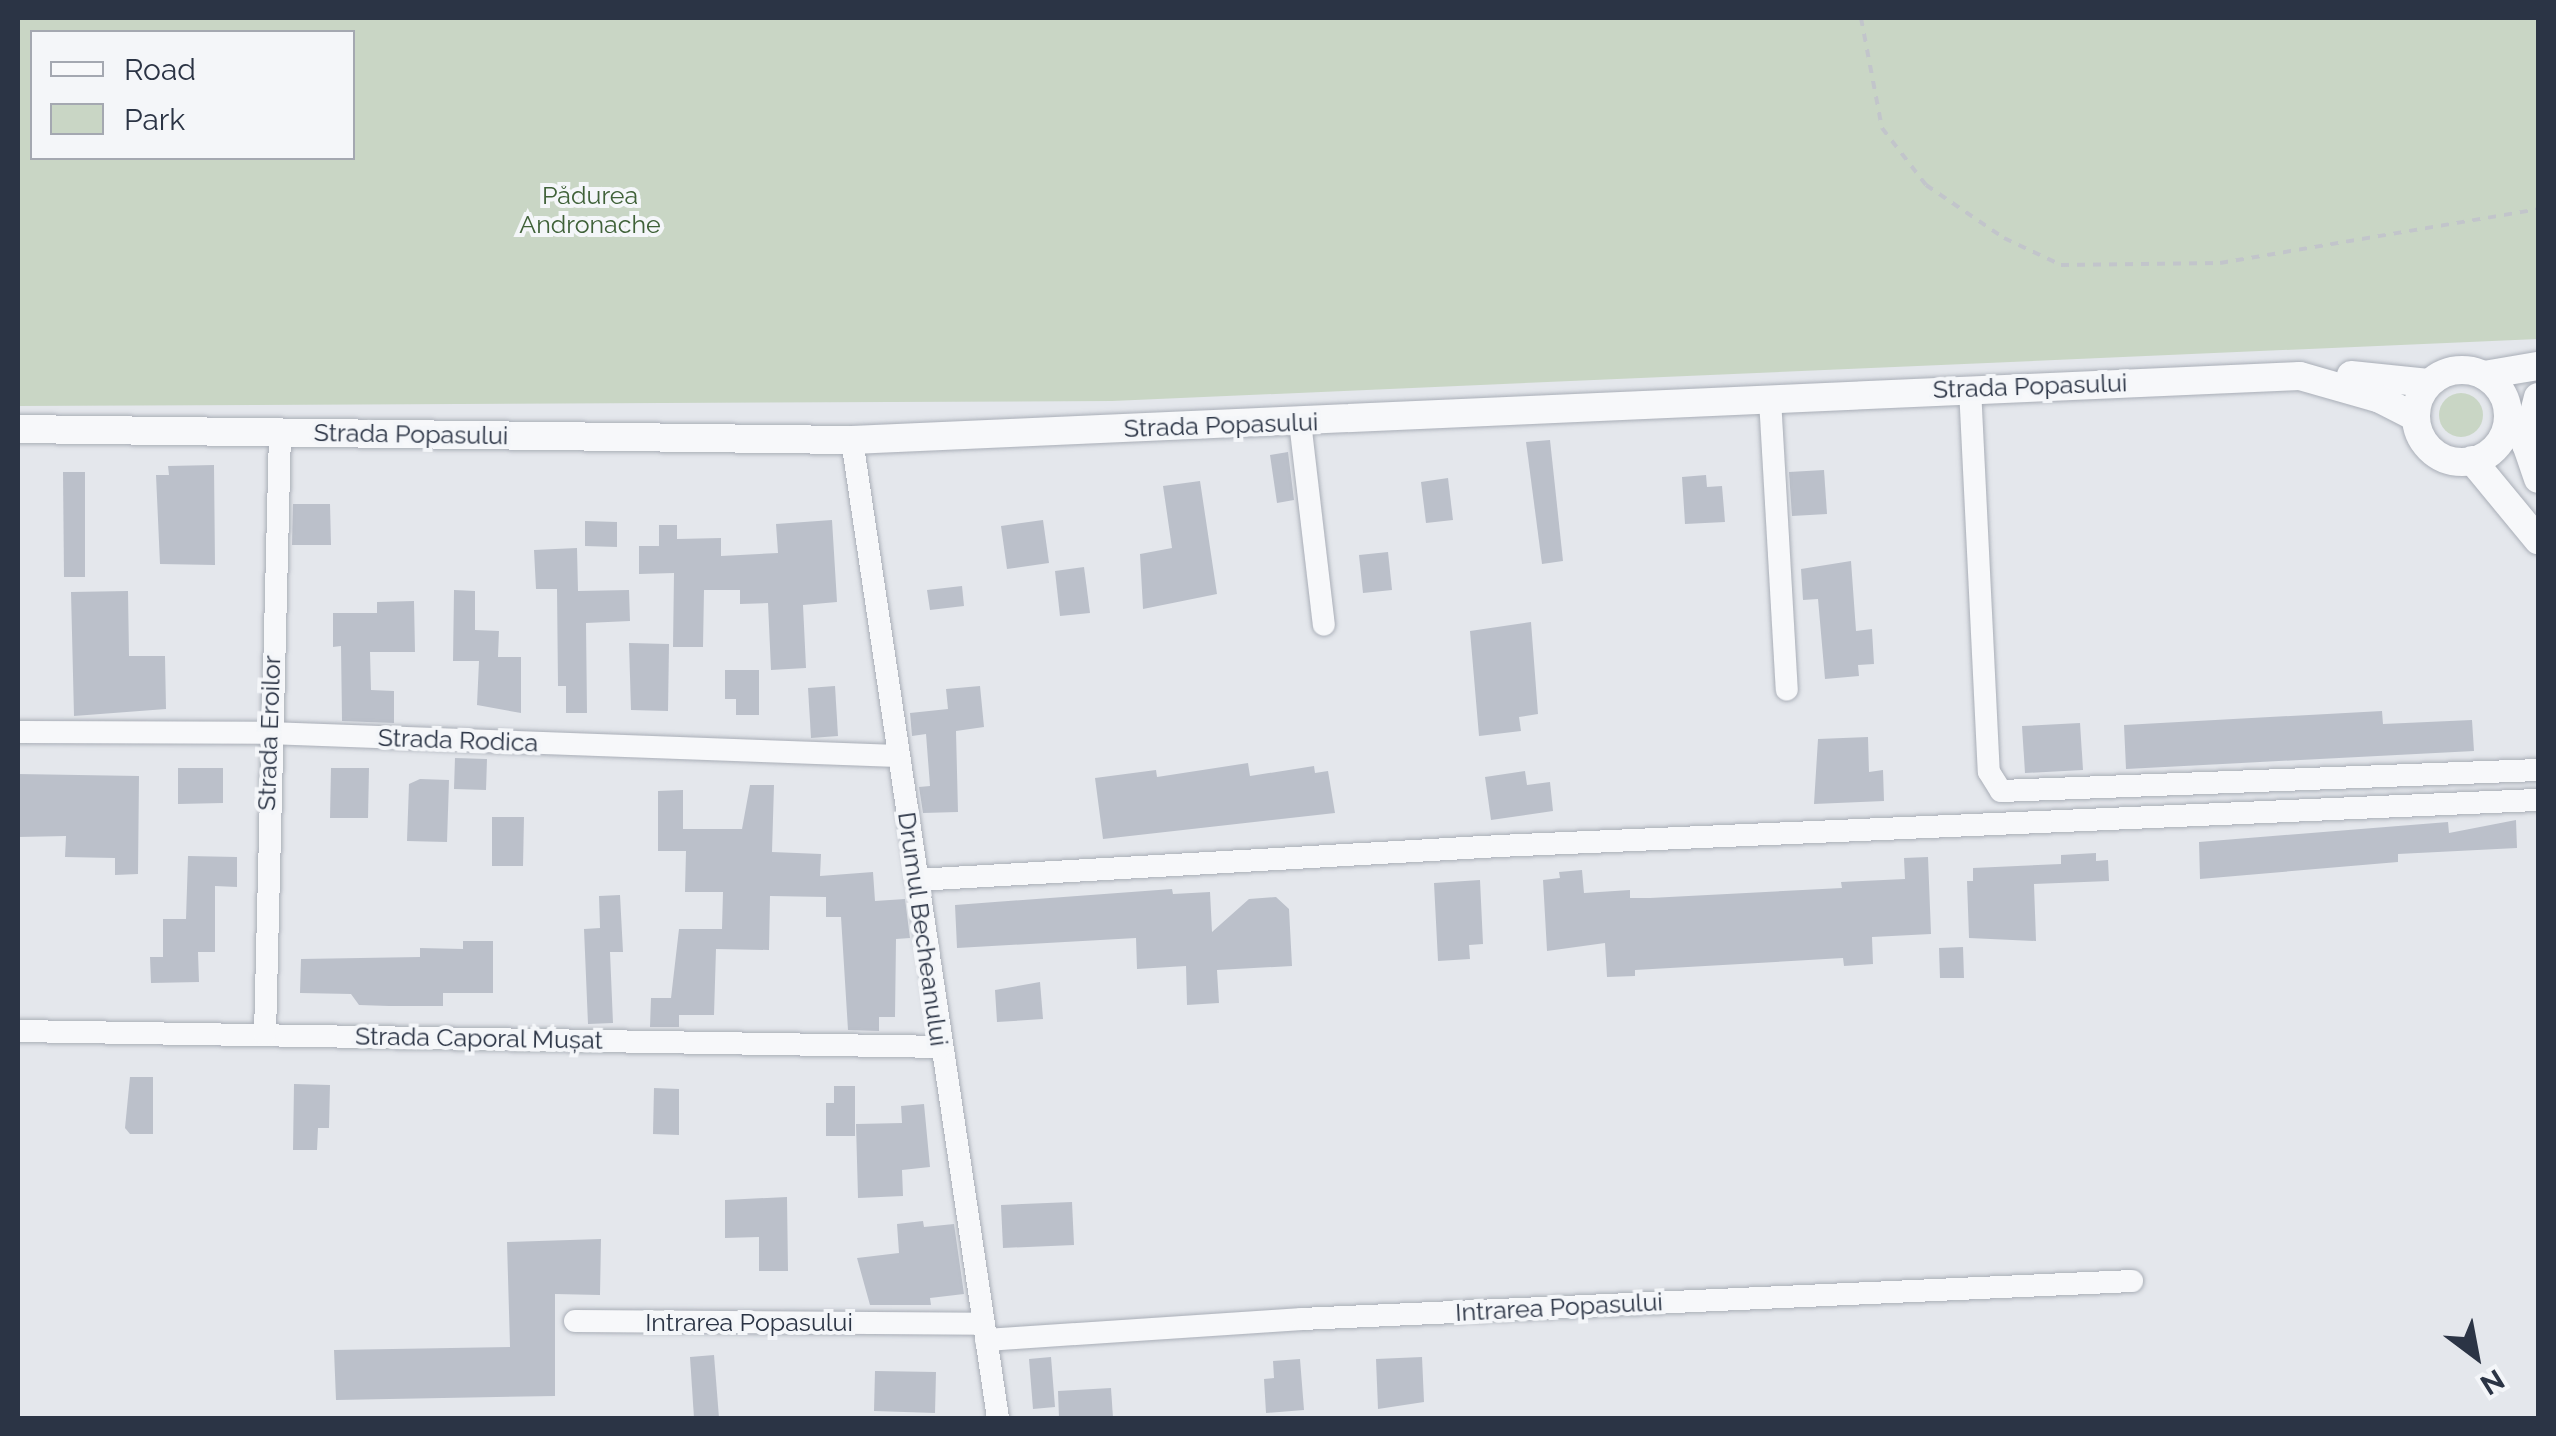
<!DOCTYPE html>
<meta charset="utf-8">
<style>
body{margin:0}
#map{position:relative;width:2556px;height:1436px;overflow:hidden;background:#e4e7ec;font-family:Raleway,sans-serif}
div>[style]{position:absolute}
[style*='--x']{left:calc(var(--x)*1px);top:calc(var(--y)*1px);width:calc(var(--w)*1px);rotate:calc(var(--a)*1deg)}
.green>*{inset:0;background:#c9d6c5}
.round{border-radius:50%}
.building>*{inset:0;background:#bbc0ca}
.path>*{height:4px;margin-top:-2px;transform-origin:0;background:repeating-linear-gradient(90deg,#c2c5cb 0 8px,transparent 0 16px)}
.roads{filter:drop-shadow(0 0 2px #a9aeb7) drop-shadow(0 0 2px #a9aeb7)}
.minor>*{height:22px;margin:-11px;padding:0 11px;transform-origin:11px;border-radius:11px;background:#f7f8fa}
.tertiary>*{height:28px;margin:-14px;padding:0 14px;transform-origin:14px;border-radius:14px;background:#f7f8fa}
.tertiary>.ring{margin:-14px;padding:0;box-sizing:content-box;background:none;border:28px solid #f7f8fa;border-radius:50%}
span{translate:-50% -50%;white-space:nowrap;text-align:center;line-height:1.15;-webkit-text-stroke:8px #f4f6f9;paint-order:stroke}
.park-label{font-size:25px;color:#3f6138}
.street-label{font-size:25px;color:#2b3445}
.frame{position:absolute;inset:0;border:20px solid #2b3445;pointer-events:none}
.legend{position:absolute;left:30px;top:30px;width:325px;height:130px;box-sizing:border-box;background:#f4f6f9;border:2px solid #a4a8b1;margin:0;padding:12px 18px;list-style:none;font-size:30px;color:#2b3445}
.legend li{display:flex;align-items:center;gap:20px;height:50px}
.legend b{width:50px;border:2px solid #a4a8b1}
.north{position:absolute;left:2426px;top:1306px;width:100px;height:100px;-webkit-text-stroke:8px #f4f6f9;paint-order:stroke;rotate:148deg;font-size:28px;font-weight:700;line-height:40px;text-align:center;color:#2b3445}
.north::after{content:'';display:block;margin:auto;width:35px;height:45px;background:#2b3445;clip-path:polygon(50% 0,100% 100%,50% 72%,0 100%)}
</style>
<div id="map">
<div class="green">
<i style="clip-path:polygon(evenodd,18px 18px,2538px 18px,2538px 339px,1112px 401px,18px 406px,18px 18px,32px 32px,352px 32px,352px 158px,32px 158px,32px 32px)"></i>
<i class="round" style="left:2439px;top:393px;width:44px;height:44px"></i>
</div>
<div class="building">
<i style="clip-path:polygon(1550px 440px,1563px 561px,1542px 564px,1526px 442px)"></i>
<i style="clip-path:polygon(1288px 452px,1294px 500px,1277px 503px,1270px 455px)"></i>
<i style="clip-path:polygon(214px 465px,215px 565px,160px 564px,156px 475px,169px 475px,168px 466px)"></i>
<i style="clip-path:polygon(1824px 470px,1827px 514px,1792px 516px,1789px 472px)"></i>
<i style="clip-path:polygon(63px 472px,85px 472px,85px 577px,64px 577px)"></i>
<i style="clip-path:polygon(1706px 475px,1707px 487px,1722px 486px,1725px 522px,1685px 524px,1682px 477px)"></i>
<i style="clip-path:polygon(1448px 478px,1453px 520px,1426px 523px,1421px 482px)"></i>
<i style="clip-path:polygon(1200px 481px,1217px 594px,1143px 609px,1140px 554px,1172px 548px,1163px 486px)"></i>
<i style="clip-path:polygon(293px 504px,330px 504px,331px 545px,292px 545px)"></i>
<i style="clip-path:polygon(832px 520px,837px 602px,803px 605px,806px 668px,771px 670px,768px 603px,740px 604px,740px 590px,704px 590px,703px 647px,673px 647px,674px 573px,639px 574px,639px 546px,659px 546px,659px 525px,677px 525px,677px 539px,721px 538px,721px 556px,778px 553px,776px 524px)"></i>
<i style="clip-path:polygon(1043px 520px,1049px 563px,1007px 569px,1001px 526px)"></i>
<i style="clip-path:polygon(585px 521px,617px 522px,617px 547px,585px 546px)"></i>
<i style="clip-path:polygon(577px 548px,578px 591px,629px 590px,630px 621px,586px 623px,587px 713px,566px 713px,566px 686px,558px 686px,557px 589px,536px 589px,534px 550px)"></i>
<i style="clip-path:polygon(1388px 552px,1392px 590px,1363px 593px,1359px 555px)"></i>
<i style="clip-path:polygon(1851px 561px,1856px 631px,1872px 629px,1874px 664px,1858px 665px,1859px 676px,1825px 679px,1818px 599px,1803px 600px,1801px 569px)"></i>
<i style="clip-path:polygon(1084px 567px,1090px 613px,1060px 616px,1055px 571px)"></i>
<i style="clip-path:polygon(962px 586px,964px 606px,930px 610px,927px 590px)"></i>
<i style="clip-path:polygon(454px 590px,475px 591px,475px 630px,499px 631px,498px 657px,521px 657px,521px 713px,477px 705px,479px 661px,453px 661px)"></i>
<i style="clip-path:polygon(128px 591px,129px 656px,165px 656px,166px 709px,74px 716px,71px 592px)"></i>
<i style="clip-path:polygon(414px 601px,415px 652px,370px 652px,371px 690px,394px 691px,394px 723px,342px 721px,341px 646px,333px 647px,333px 613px,377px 613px,377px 602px)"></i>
<i style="clip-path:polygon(1531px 622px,1538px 714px,1519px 717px,1521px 731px,1479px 736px,1470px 631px)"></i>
<i style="clip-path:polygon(629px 643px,669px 644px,668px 711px,631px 710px)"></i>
<i style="clip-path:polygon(725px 670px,759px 670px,759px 715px,736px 715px,736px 699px,725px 699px)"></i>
<i style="clip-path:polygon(835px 686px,838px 736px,811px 738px,808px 688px)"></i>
<i style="clip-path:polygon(980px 686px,984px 727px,956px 731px,958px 812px,923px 813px,919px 787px,930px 786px,926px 734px,912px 736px,910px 713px,948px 709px,946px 689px)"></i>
<i style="clip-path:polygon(2382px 711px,2383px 724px,2472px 720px,2474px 751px,2126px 769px,2124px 725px)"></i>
<i style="clip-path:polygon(2080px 723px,2083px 770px,2025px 773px,2022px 726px)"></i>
<i style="clip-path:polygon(1868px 737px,1869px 772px,1883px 770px,1884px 801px,1814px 804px,1818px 739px)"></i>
<i style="clip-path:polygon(455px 758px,487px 759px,486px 790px,454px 789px)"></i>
<i style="clip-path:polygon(1248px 763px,1250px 776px,1314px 766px,1315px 773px,1328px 771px,1335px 813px,1103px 839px,1095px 778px,1156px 770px,1157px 777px)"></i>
<i style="clip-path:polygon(178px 768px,223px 768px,223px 803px,178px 804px)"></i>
<i style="clip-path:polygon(331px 768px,369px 768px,368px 818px,330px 818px)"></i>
<i style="clip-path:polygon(1525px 771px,1527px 785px,1550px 782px,1553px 811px,1491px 820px,1485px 777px)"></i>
<i style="clip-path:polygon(18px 774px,139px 776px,138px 874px,115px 875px,115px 858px,65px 857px,66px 836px,18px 837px)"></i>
<i style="clip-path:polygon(420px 779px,449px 780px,447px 842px,407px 841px,409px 784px)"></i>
<i style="clip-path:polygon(750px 785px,774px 785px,772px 852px,821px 854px,820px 876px,873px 872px,875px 901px,905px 899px,910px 938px,896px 939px,895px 1017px,879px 1017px,879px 1031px,848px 1030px,841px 917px,826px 917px,826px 897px,770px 896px,769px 950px,716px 949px,714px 1015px,679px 1015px,679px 1027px,650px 1027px,651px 998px,671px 998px,679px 929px,722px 929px,723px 892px,685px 892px,686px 851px,658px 851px,658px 791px,683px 790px,683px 829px,742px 829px)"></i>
<i style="clip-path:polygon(492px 817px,524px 817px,523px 866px,492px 866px)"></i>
<i style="clip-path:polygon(2516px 820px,2517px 848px,2398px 854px,2398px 862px,2200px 879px,2199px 842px,2448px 822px,2449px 833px)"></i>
<i style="clip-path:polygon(2096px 853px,2096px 861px,2108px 860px,2109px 881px,2034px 884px,2036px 941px,1969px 938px,1967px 881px,1973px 881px,1973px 868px,2061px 864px,2061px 855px)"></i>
<i style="clip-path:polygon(188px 856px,237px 857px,237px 887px,215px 886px,215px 952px,198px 952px,199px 982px,151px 983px,150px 957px,163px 957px,163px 919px,186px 919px)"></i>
<i style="clip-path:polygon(1928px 857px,1931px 934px,1872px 937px,1873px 964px,1844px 966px,1843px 958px,1635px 970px,1635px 976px,1607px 977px,1605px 943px,1547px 951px,1543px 880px,1560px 878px,1559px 872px,1582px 870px,1584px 893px,1630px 890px,1630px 898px,1650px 898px,1842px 888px,1841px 882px,1905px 879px,1904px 858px)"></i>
<i style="clip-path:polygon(1480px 880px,1483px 944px,1469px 945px,1470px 959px,1438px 961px,1434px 883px)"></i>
<i style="clip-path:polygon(1172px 889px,1173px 894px,1210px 892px,1212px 932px,1249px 899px,1276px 897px,1289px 909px,1292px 966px,1217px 970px,1219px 1003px,1187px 1005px,1186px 966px,1137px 969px,1136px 938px,957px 948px,955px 905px)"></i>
<i style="clip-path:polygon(620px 895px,623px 952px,610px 952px,613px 1023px,588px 1024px,584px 929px,600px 928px,599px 896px)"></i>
<i style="clip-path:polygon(463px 941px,493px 941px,493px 993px,443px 993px,443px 1006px,389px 1006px,359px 1005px,351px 994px,300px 993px,301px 959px,420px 957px,420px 948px,463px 949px)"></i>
<i style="clip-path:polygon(1963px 947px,1964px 978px,1940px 978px,1939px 948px)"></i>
<i style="clip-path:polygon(1040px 982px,1043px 1019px,997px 1022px,995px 990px)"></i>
<i style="clip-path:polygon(130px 1077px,153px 1077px,153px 1134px,130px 1134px,125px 1128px)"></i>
<i style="clip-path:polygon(294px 1084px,330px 1085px,329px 1128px,318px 1128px,317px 1150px,293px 1150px)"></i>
<i style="clip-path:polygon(834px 1086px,855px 1086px,855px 1136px,826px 1136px,826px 1103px,834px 1103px)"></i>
<i style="clip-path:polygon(654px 1088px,679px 1089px,679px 1135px,653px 1134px)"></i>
<i style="clip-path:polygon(924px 1104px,930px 1167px,902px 1170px,903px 1196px,858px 1198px,856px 1124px,902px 1123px,901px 1106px)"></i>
<i style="clip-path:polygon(787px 1197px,788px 1271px,759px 1271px,759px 1237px,725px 1238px,725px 1200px)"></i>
<i style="clip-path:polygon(1072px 1202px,1074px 1245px,1003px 1248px,1001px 1205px)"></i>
<i style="clip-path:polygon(923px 1221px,924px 1227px,954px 1224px,964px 1294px,930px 1298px,931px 1305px,870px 1305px,857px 1258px,899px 1253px,897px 1224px)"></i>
<i style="clip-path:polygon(601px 1239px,600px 1295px,555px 1294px,555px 1396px,336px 1400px,334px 1350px,510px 1347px,507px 1242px)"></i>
<i style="clip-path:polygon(714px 1355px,719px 1418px,694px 1418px,690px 1357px)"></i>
<i style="clip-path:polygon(1051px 1357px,1055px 1407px,1033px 1409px,1029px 1359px)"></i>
<i style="clip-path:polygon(1422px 1357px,1424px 1402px,1378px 1409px,1376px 1359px)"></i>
<i style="clip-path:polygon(1300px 1359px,1304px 1410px,1266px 1413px,1264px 1379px,1274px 1378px,1273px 1361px)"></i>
<i style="clip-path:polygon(875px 1371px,936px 1372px,935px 1413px,874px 1411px)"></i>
<i style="clip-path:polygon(1111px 1388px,1113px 1418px,1059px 1418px,1058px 1391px)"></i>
</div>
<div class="path">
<i style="--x:1861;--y:18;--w:112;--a:79.2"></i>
<i style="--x:1882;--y:128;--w:72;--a:52.3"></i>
<i style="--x:1926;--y:185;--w:94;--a:34.2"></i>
<i style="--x:2004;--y:238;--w:63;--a:25.3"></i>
<i style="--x:2061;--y:265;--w:159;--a:-0.7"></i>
<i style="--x:2220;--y:263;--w:323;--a:-9.6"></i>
</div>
<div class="roads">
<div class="minor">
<i style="--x:1970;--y:388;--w:384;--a:87.2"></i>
<i style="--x:1989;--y:772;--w:22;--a:58"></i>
<i style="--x:2001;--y:791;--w:537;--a:-2.24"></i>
<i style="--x:1770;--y:399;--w:291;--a:86.7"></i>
<i style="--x:1300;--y:422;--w:204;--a:83.3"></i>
<i style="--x:852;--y:440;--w:989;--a:81.51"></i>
<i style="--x:18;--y:732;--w:250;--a:0.2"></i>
<i style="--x:268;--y:733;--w:630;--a:2.09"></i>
<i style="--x:917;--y:880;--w:583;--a:-3.34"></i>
<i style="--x:1499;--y:846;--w:1040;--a:-2.54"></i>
<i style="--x:18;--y:1031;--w:922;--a:0.99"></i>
<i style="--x:265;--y:1034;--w:602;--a:-88.57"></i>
<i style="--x:575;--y:1321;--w:408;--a:0.4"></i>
<i style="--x:986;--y:1340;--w:317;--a:-3.8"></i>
<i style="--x:1302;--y:1319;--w:831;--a:-2.62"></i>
</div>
<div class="tertiary">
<i class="ring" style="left:2416px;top:370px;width:64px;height:64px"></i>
<i style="--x:2351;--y:375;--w:78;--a:5.9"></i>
<i style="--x:2484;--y:375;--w:55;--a:-9.5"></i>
<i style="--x:2538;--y:397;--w:49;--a:104.3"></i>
<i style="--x:2526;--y:444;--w:37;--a:71"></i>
<i style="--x:18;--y:429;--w:834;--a:0.76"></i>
<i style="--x:852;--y:440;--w:1449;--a:-2.53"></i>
<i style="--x:2300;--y:376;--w:83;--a:16"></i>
<i style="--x:2380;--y:399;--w:39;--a:27"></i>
<i style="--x:2472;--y:460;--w:104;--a:50.5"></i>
</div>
</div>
<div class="park-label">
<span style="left:590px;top:210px">Pădurea<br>Andronache</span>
</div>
<div class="street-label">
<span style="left:2030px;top:386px;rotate:-2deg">Strada Popasului</span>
<span style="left:1221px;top:425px;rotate:-2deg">Strada Popasului</span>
<span style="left:411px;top:434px;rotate:1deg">Strada Popasului</span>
<span style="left:269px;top:733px;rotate:-88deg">Strada Eroilor</span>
<span style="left:458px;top:740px;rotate:2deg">Strada Rodica</span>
<span style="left:923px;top:929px;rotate:82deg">Drumul Becheanului</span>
<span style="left:479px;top:1038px;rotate:1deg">Strada Caporal Mușat</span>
<span style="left:1559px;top:1307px;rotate:-3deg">Intrarea Popasului</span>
<span style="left:749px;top:1322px">Intrarea Popasului</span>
</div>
<div class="frame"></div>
<ul class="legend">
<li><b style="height:12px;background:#f7f8fa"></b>Road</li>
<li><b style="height:28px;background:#c9d6c5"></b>Park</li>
</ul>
<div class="north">N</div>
</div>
